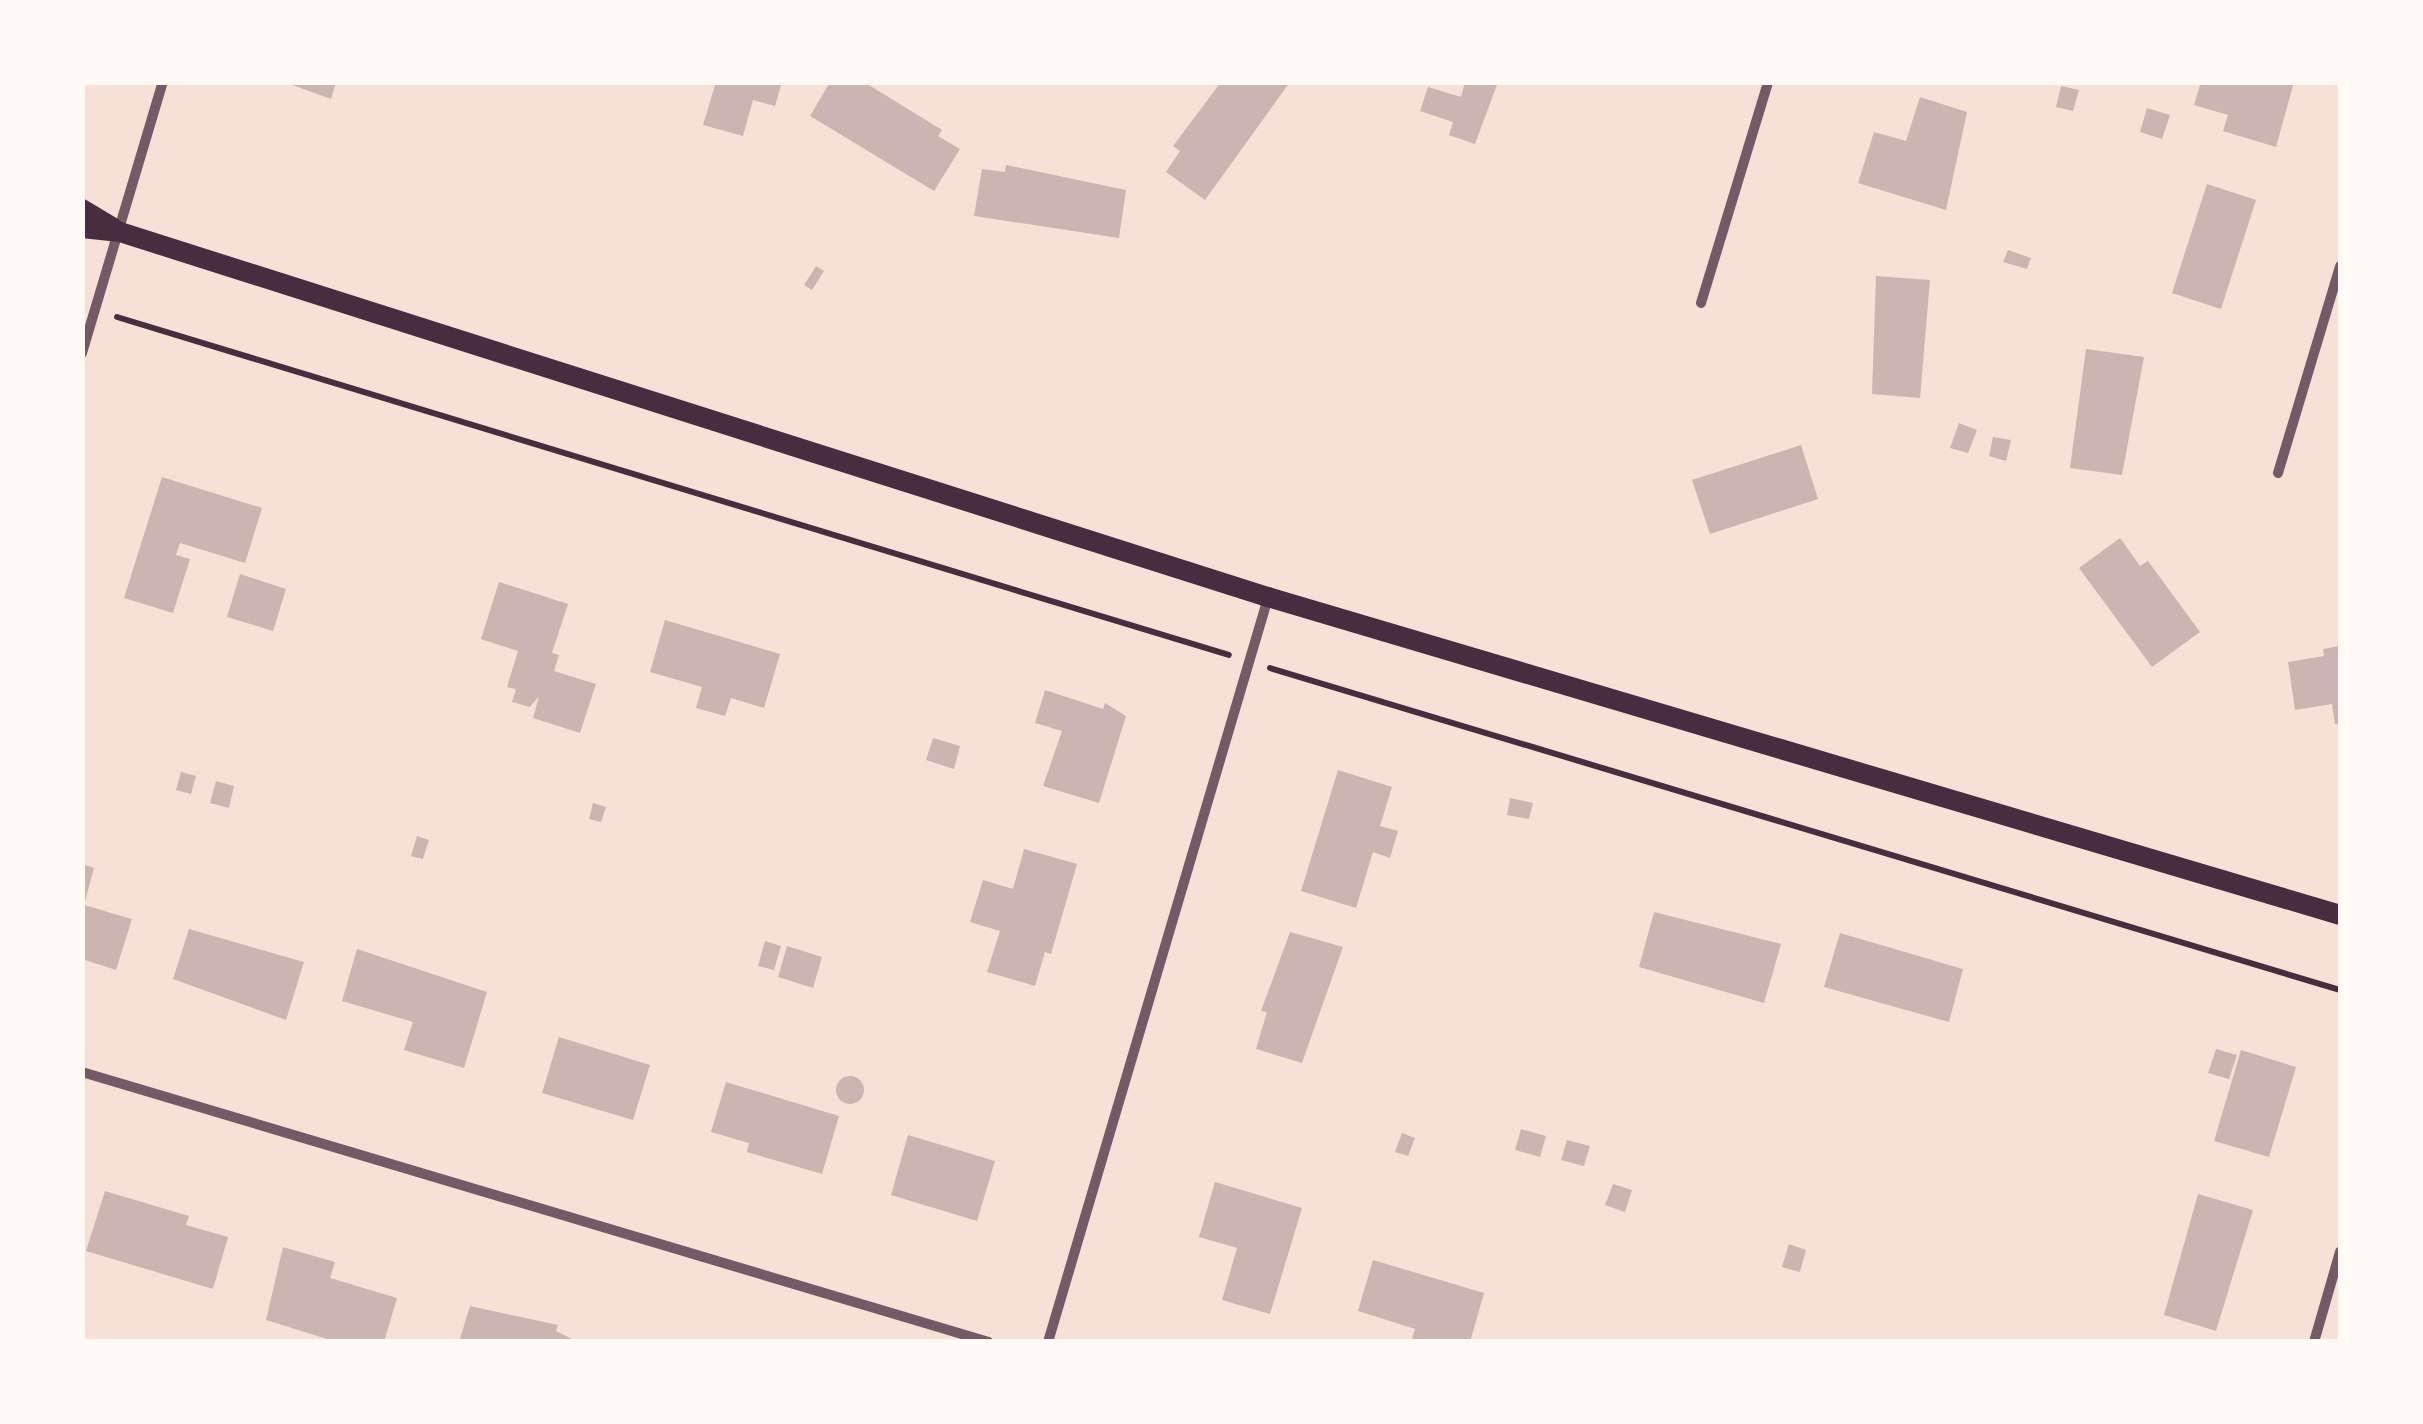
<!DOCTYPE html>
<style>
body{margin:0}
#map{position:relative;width:2423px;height:1424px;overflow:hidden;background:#f7e1d7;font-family:Inter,sans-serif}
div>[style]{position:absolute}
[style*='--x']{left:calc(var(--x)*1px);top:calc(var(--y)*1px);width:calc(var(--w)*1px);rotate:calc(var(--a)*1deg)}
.building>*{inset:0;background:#ccb4b1}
.round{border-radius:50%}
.path>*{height:6px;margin:-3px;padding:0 3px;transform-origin:3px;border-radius:3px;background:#4a2c40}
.minor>*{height:10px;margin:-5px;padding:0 5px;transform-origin:5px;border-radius:5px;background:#755966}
.secondary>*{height:20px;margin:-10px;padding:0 10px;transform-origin:10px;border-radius:10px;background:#4a2c40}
span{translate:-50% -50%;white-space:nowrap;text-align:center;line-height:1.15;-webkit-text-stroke:10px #fffaf5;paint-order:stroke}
.frame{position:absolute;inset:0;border:85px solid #fffaf5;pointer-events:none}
</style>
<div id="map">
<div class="building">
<i style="clip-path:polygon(284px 82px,336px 82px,331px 99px)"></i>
<i style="clip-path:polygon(716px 82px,782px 82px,775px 106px,753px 100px,743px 136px,703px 125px)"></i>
<i style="clip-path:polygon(830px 82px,864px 82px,942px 130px,938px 136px,960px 149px,934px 191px,810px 116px)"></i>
<i style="clip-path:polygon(1221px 82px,1290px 82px,1205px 200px,1166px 172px,1180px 151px,1173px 146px)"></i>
<i style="clip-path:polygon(1465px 82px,1498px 82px,1475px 144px,1449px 135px,1453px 122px,1420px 111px,1428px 87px,1461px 97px)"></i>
<i style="clip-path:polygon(2201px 82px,2294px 82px,2276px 147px,2223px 131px,2228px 115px,2194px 105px)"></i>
<i style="clip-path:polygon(2061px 86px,2079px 90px,2073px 111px,2056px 107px)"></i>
<i style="clip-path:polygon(1920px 97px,1967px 112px,1946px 210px,1858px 183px,1874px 132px,1906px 141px)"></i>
<i style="clip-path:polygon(2147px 108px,2170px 115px,2162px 139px,2140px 132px)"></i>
<i style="clip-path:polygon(1006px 165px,1126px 190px,1119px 238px,974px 216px,982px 169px,1005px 172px)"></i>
<i style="clip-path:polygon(2207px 184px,2256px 200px,2221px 309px,2172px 293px)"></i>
<i style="clip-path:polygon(2008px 250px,2031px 258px,2027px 269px,2003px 262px)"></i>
<i style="clip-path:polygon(816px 266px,824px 271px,812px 290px,804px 285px)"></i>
<i style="clip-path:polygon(1876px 276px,1930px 280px,1920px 398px,1872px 394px)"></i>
<i style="clip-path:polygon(2086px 349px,2144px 357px,2122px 475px,2070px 468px)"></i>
<i style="clip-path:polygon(1959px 423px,1977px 430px,1968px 453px,1950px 448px)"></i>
<i style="clip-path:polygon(1993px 437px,2011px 440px,2006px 461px,1989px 456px)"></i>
<i style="clip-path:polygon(1801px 445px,1818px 499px,1710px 534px,1692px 480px)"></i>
<i style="clip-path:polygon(162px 477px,262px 508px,245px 563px,180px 543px,176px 555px,190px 559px,173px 613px,124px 598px)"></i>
<i style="clip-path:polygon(2120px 538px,2140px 566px,2148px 561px,2200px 632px,2152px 667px,2079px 568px)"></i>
<i style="clip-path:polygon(240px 574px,286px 589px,273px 631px,227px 617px)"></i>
<i style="clip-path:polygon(499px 582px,568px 604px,552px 653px,559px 655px,554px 671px,596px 684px,580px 733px,533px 718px,539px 696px,530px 707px,512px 702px,516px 689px,507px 687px,518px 651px,481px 639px)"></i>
<i style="clip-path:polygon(665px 620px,780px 654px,764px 708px,731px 698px,725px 716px,696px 708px,702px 687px,650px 672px)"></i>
<i style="clip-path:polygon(2340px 646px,2340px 724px,2335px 724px,2332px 704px,2295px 710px,2288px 662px,2324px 656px,2323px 649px)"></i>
<i style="clip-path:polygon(1045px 690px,1103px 709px,1105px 703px,1126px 716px,1099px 803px,1043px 786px,1062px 731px,1035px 723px)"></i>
<i style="clip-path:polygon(933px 738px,960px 746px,954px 769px,926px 760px)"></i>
<i style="clip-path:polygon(1338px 770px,1392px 787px,1380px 826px,1398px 831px,1390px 858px,1373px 852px,1356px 908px,1301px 891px)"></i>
<i style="clip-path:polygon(181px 772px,196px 776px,191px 794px,176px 790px)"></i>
<i style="clip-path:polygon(216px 781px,234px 786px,229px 808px,210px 803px)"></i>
<i style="clip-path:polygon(1510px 798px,1533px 803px,1529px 819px,1507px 815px)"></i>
<i style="clip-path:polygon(593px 803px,606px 807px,601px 822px,589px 819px)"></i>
<i style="clip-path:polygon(417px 836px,429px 840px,423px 859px,411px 856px)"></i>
<i style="clip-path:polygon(1024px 849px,1077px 864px,1051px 954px,1045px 952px,1035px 986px,987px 972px,1000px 931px,970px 922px,983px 880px,1013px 889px)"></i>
<i style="clip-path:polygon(82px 864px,94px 868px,84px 905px,132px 919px,116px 970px,82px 959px)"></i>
<i style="clip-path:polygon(1654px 912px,1781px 944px,1764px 1003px,1639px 967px)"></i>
<i style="clip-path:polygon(189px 929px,304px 962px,286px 1020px,173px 979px)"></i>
<i style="clip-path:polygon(1290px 932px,1343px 947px,1302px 1063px,1256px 1049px,1267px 1012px,1261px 1011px)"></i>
<i style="clip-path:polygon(1840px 933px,1963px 969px,1949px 1022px,1824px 987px)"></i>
<i style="clip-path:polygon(765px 941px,781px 946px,774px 970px,758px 966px)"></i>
<i style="clip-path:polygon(787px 946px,822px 957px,813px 988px,778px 977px)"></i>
<i style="clip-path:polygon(357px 949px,487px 992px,464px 1068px,404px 1050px,413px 1022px,342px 1001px)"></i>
<i style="clip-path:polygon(559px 1037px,650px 1065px,633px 1120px,542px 1093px)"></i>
<i style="clip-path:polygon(2216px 1049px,2237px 1055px,2229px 1079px,2208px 1073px)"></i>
<i style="clip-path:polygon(2241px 1050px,2296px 1067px,2269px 1157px,2214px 1141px)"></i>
<i class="round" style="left:836px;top:1076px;width:28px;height:28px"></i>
<i style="clip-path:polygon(726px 1082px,839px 1116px,822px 1174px,747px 1152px,749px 1143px,711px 1132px)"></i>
<i style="clip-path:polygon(1521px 1129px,1546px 1136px,1540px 1157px,1515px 1150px)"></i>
<i style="clip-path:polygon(1402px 1133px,1415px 1138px,1408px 1156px,1395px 1152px)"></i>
<i style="clip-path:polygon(908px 1135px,995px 1161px,977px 1221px,891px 1195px)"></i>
<i style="clip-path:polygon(1567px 1140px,1590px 1146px,1584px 1166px,1561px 1160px)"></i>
<i style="clip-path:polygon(1215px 1182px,1302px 1208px,1270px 1314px,1222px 1300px,1237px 1248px,1199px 1237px)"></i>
<i style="clip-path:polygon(1613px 1184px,1632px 1190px,1625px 1212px,1605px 1205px)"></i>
<i style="clip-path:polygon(105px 1191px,189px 1216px,186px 1225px,228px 1237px,213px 1289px,86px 1251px)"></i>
<i style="clip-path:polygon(2198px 1194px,2253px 1210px,2216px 1331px,2164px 1315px)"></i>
<i style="clip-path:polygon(1789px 1244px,1806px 1250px,1800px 1272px,1782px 1267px)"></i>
<i style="clip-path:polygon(283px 1247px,335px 1262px,330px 1278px,397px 1298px,384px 1342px,337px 1342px,266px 1320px)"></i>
<i style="clip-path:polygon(1373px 1260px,1484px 1293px,1470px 1342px,1411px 1342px,1415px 1329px,1358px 1311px)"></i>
<i style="clip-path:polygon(470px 1306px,558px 1325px,556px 1331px,578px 1342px,459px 1342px)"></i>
</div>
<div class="path">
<i style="--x:117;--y:317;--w:1162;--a:16.91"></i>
<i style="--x:1270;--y:668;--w:1117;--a:16.75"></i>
</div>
<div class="minor">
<i style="--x:1701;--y:303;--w:231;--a:-73.1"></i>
<i style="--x:82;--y:353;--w:283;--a:-73.4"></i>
<i style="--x:2278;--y:473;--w:216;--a:-73.3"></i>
<i style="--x:82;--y:1072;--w:946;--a:16.58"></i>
<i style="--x:1048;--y:1342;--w:776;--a:-73.53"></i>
<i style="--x:2314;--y:1342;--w:94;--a:-73.9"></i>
</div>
<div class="secondary">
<i style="--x:82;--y:209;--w:37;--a:31"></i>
<i style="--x:82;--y:228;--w:38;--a:6"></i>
<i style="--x:120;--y:232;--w:1205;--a:17.64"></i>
<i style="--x:1268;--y:597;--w:1118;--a:16.52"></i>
</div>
<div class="frame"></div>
</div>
